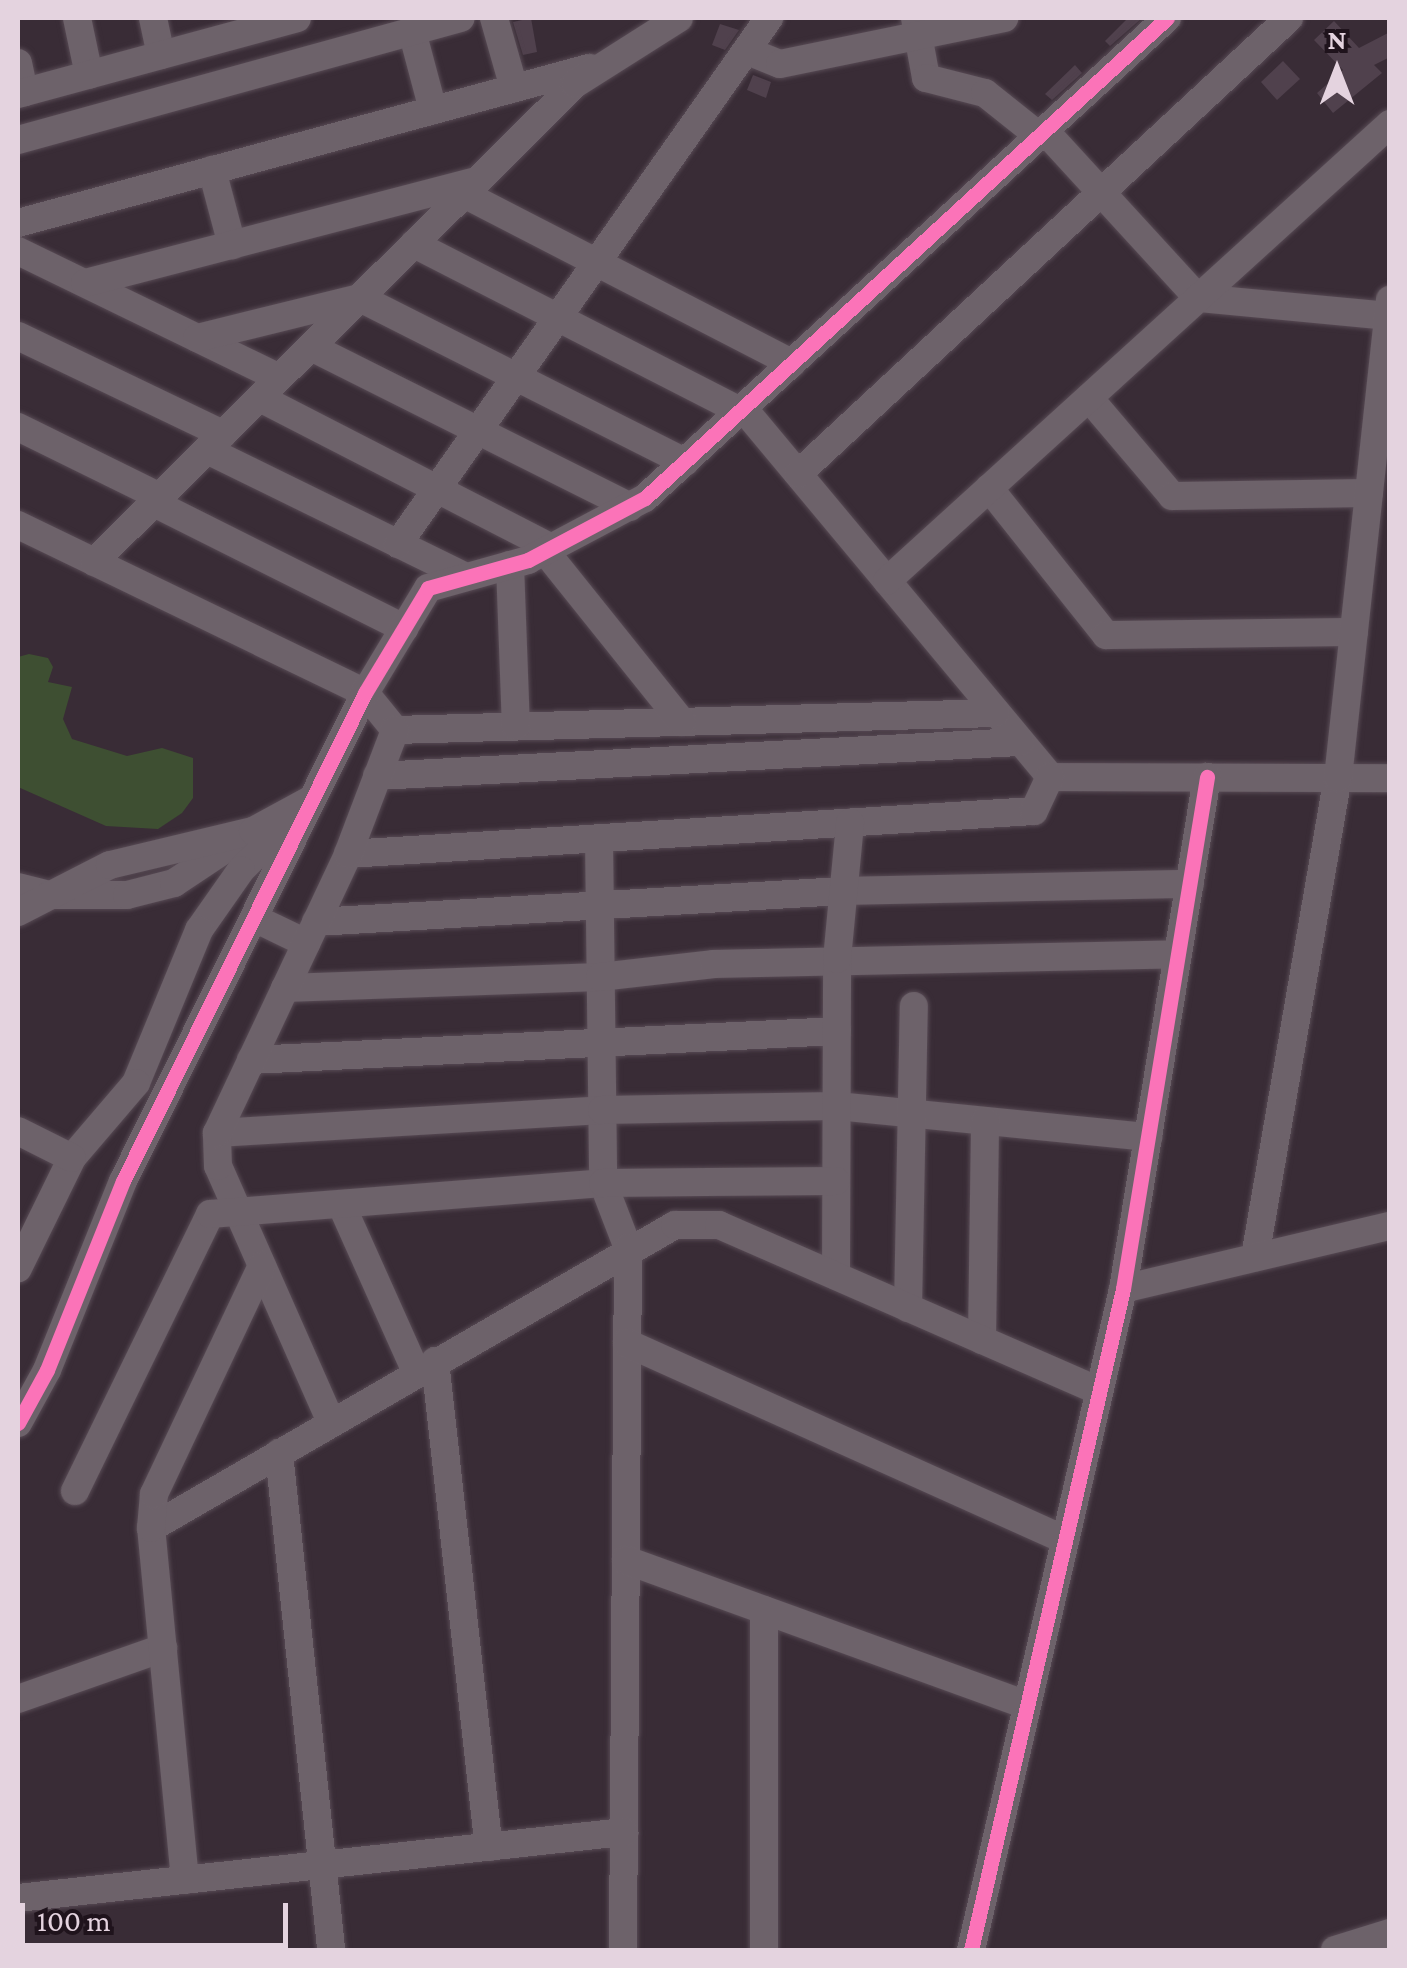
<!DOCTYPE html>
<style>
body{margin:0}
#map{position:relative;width:1407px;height:1968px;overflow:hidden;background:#392c36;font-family:"Crimson Pro",serif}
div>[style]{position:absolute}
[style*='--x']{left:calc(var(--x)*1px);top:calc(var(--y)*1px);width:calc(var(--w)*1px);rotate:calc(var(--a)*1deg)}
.green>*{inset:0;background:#3e4f32}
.building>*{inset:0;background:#50414d}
.roads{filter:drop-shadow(0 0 2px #574a54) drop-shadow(0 0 2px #574a54)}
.minor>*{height:28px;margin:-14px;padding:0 14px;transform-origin:14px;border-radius:14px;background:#6d626a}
.cycleway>*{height:15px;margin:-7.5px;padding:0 7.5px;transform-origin:7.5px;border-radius:7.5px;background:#fb73b8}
span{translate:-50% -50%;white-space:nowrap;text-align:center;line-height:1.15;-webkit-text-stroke:8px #1f131c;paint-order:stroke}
.frame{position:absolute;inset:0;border:20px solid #e4d3df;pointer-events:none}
.north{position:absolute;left:1287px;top:20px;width:100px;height:100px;-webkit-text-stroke:8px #1f131c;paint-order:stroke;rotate:0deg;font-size:28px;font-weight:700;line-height:40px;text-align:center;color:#e4d3df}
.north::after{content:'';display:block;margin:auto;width:35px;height:45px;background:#e4d3df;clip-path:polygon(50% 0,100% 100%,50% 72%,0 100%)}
.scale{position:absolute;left:20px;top:1903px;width:268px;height:45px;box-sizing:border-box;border:5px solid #e4d3df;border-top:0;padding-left:12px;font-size:30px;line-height:35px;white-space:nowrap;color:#e4d3df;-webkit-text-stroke:8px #1f131c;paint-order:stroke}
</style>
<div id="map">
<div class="green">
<i style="clip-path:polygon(29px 654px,48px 658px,53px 667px,48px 682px,72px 687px,63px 719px,72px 739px,127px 756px,162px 748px,193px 758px,193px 798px,182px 813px,158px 829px,106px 826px,18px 787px,18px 657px)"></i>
</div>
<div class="building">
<i style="clip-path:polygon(531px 18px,537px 52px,523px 55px,513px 22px)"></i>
<i style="clip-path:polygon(1128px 18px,1142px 18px,1110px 46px,1105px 41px)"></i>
<i style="clip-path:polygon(1334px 21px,1359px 48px,1390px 32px,1390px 57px,1374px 65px,1382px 73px,1333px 113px,1317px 93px,1343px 70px,1314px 40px)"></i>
<i style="clip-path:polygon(720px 24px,739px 30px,725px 50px,712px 45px)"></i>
<i style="clip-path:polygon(1283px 61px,1300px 79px,1277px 100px,1261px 82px)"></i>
<i style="clip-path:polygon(1075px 65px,1082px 73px,1052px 100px,1045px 94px)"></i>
<i style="clip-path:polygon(753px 75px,771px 82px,766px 98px,747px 90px)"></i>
</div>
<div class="roads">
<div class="minor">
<i style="--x:77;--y:18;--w:58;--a:78.1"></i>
<i style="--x:153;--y:18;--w:38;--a:78"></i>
<i style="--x:494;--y:18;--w:73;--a:74.1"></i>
<i style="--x:915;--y:18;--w:61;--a:79.6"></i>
<i style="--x:926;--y:78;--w:61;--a:14.3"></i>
<i style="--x:985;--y:93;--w:69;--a:38.5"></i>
<i style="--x:412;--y:31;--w:82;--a:75.1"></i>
<i style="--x:750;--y:52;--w:32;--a:22"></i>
<i style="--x:780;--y:64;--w:229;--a:-11.6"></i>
<i style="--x:18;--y:63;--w:30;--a:78"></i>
<i style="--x:18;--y:94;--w:289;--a:-15.2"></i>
<i style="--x:1045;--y:131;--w:226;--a:47.5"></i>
<i style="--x:1198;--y:298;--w:191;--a:5.4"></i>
<i style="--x:18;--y:140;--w:459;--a:-15.4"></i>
<i style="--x:212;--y:170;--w:78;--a:75.1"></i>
<i style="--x:464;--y:194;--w:369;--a:27.3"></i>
<i style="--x:18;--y:223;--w:592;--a:-15.19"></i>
<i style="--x:414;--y:244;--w:366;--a:27.1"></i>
<i style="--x:18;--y:251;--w:290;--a:25.9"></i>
<i style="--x:85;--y:283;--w:404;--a:-14.6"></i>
<i style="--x:18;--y:336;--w:227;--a:25.6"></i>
<i style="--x:197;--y:338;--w:168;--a:-13.8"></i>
<i style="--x:360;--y:298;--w:364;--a:26.8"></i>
<i style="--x:311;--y:347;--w:357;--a:26.6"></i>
<i style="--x:260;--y:398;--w:328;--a:27.2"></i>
<i style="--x:1089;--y:398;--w:128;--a:49.7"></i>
<i style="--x:1172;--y:496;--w:197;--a:-0.9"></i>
<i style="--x:743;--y:408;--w:480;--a:50.2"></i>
<i style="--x:1050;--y:777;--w:340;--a:0.2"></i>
<i style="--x:18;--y:427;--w:158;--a:26.2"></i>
<i style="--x:207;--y:450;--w:288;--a:26.1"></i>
<i style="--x:798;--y:474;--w:670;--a:-42.88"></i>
<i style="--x:989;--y:488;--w:188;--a:51.5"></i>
<i style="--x:1106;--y:635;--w:248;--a:-0.7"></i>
<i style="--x:154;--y:503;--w:280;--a:26.6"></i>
<i style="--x:18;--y:525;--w:386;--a:25.8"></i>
<i style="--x:365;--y:693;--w:48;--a:51"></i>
<i style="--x:395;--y:730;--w:601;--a:-1.62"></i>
<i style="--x:398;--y:544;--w:644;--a:-54.8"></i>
<i style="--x:545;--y:551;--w:219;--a:51.3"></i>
<i style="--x:94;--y:562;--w:678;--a:-44.82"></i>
<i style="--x:575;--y:84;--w:123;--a:-32.4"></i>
<i style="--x:510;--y:565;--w:161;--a:87.9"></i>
<i style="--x:887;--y:581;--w:680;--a:-42.26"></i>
<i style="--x:377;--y:776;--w:644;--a:-3.03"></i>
<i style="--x:599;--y:838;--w:345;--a:89.3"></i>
<i style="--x:603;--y:1183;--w:70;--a:69"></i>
<i style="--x:628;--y:1248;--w:702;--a:90.41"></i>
<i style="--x:348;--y:854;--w:687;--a:-3.59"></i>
<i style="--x:1034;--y:811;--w:38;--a:-65"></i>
<i style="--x:18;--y:887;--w:32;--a:14"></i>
<i style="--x:49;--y:895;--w:78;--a:0"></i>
<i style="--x:127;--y:895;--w:49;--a:-14.3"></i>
<i style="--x:174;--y:883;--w:78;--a:-33.5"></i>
<i style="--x:18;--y:912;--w:103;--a:-27.1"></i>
<i style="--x:110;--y:865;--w:147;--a:-13.4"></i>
<i style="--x:253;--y:831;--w:67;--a:-28.5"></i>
<i style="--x:312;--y:799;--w:100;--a:135"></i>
<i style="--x:241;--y:870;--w:73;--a:125"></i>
<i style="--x:199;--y:930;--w:165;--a:112.4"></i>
<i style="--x:136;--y:1083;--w:99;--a:130.5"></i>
<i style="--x:72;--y:1158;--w:123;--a:116.1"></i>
<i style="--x:254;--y:918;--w:58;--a:25.7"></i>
<i style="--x:316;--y:922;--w:528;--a:-3.37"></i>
<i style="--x:843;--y:891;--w:347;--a:-1.2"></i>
<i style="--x:285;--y:988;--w:315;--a:-2"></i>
<i style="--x:600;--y:977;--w:115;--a:-6.5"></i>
<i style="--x:714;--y:964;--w:464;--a:-1.2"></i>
<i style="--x:251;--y:1060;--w:587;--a:-2.83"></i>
<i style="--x:18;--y:1131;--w:60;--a:26.6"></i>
<i style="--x:217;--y:1133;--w:386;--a:-3.4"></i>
<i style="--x:602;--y:1110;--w:235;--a:-1"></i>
<i style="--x:837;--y:1106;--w:313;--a:5.7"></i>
<i style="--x:341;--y:1204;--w:184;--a:65.9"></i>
<i style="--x:1255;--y:1257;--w:486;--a:-80.2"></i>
<i style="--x:1338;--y:778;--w:481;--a:-83.8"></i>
<i style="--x:836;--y:1276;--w:317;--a:-89.8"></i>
<i style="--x:837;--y:959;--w:137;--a:-84.5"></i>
<i style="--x:1123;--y:1289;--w:274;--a:-13.3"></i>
<i style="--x:908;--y:1308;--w:302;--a:-88.9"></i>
<i style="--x:982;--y:1340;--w:219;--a:-89.2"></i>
<i style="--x:627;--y:1343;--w:480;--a:24.2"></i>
<i style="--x:435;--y:1361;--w:489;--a:83.7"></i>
<i style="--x:331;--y:1422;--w:280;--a:-113.8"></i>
<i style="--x:218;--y:1166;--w:33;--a:-92"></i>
<i style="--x:217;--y:1133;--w:308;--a:-64.8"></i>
<i style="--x:348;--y:854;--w:133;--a:-69.2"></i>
<i style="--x:18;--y:1423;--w:60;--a:-61.3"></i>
<i style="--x:47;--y:1370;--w:204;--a:-68.1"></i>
<i style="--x:123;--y:1181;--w:545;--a:-63.62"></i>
<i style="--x:365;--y:693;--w:122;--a:-59"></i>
<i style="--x:428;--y:588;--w:104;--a:-15.6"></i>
<i style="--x:528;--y:560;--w:132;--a:-27.9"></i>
<i style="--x:645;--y:498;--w:709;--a:-42.6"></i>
<i style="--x:279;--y:1453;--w:500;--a:84"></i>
<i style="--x:75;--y:1491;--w:308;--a:-64"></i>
<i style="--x:210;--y:1214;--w:394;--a:-4.5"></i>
<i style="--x:603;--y:1183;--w:233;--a:-0.5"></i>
<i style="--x:151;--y:1528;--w:605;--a:-30.04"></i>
<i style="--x:675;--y:1225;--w:44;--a:0"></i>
<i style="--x:719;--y:1225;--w:415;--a:23.6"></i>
<i style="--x:626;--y:1560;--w:426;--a:19.9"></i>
<i style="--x:18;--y:1699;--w:154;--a:-19.4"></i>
<i style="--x:185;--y:1880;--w:354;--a:-95.5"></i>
<i style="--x:151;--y:1528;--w:34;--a:-85"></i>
<i style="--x:154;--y:1494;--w:252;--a:-64.7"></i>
<i style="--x:18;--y:1898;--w:610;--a:-6.22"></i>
<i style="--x:764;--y:1950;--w:340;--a:-90"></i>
<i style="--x:971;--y:1950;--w:678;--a:-77.05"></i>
<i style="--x:1123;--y:1289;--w:519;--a:-80.68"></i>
<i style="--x:1335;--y:1950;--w:58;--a:-17.2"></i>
</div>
</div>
<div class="cycleway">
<i style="--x:18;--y:1423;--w:60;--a:-61.3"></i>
<i style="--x:47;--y:1370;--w:204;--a:-68.1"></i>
<i style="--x:123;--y:1181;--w:545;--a:-63.62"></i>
<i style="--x:365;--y:693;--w:122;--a:-59"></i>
<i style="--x:428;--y:588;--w:104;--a:-15.6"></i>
<i style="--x:528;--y:560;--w:132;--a:-27.9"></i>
<i style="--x:645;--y:498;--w:709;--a:-42.6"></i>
<i style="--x:971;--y:1950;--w:678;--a:-77.05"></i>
<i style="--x:1123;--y:1289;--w:519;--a:-80.68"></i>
</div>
<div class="frame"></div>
<div class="north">N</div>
<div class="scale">100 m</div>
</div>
